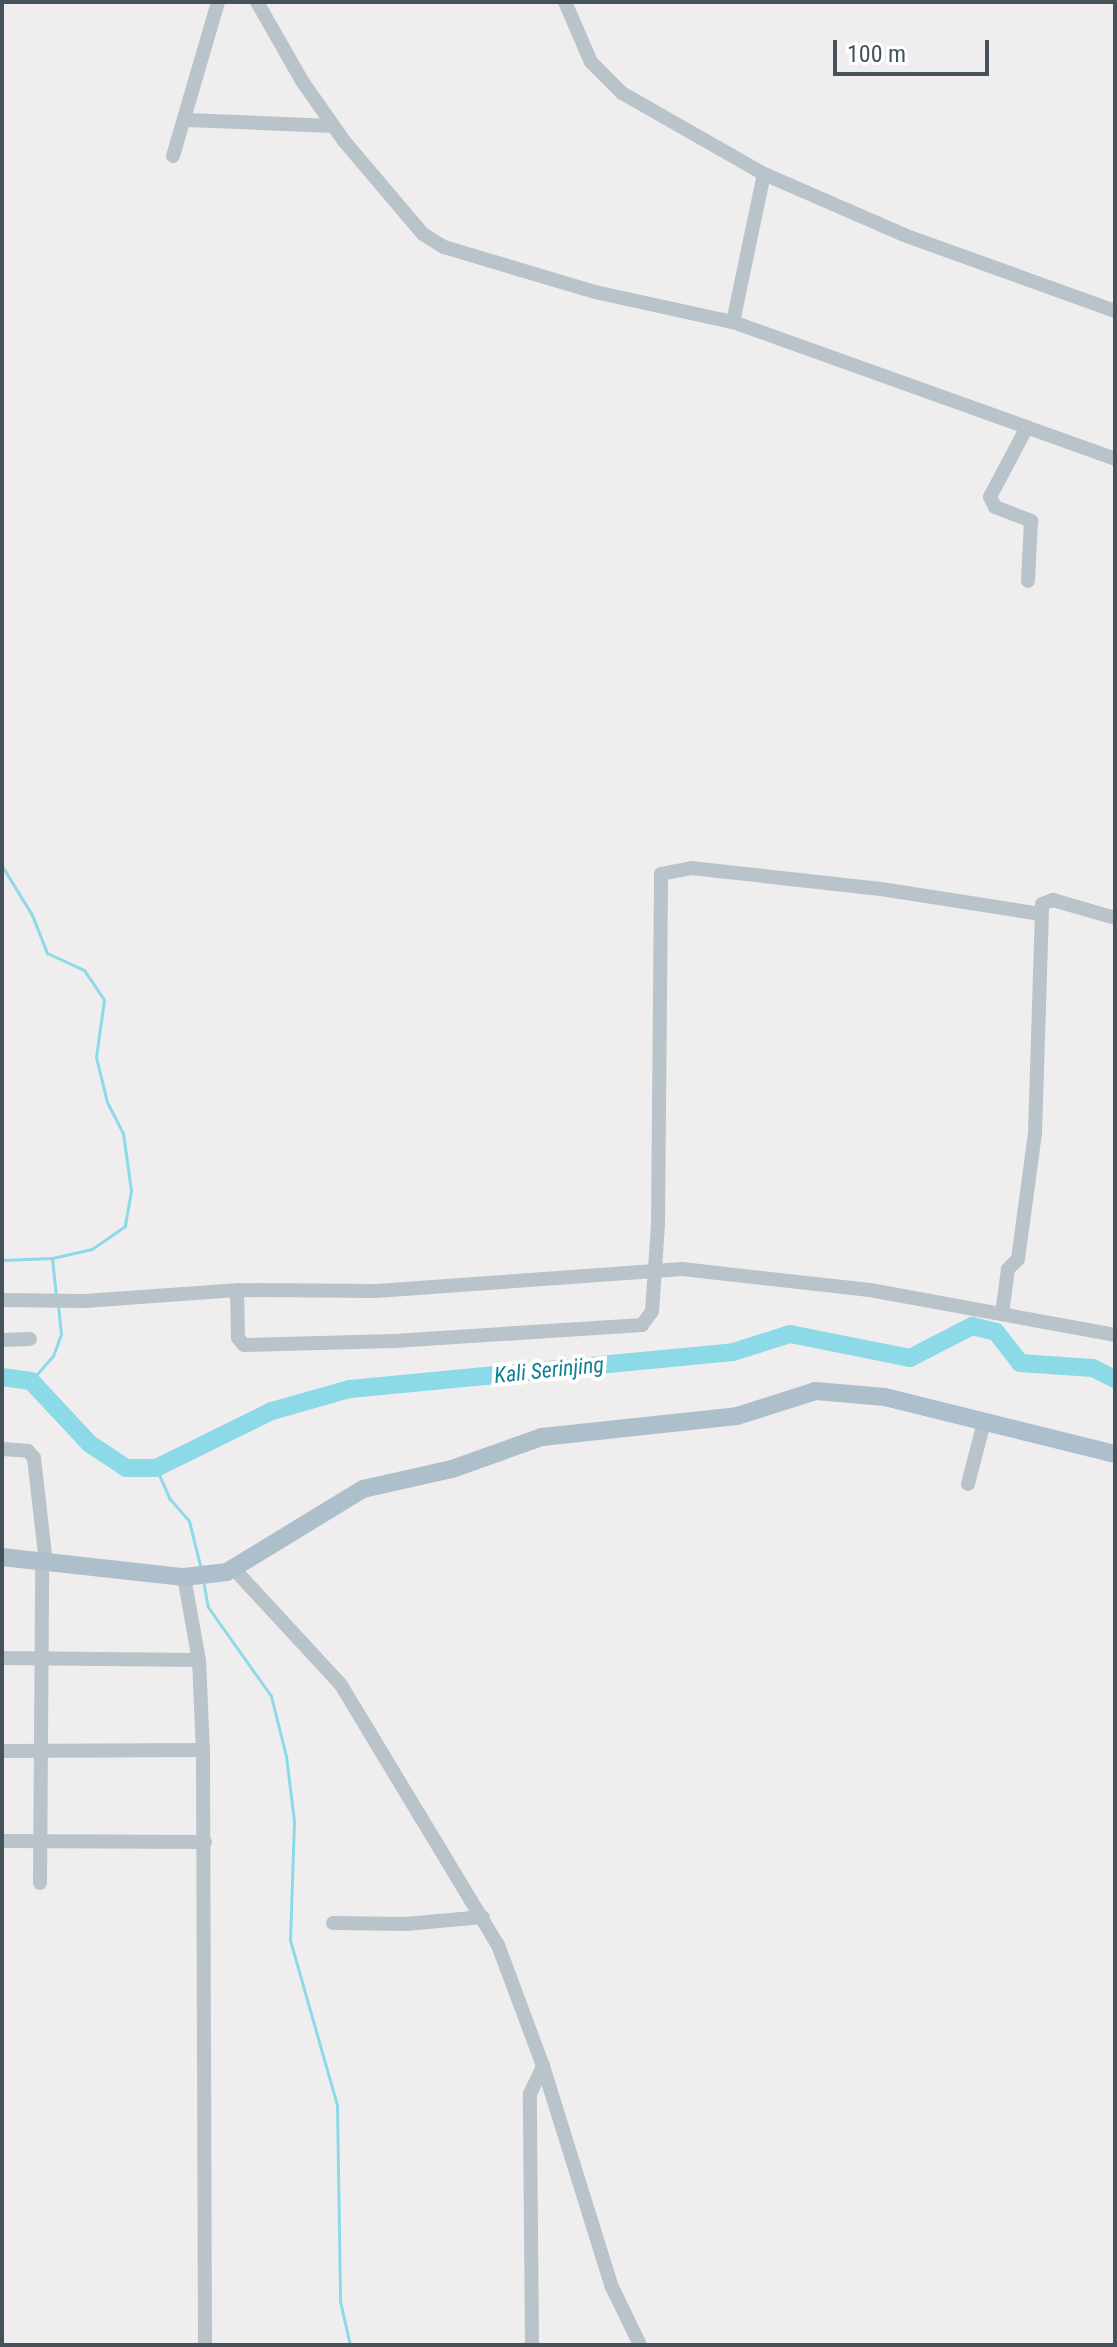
<!DOCTYPE html>
<style>
body{margin:0}
#map{position:relative;width:1117px;height:2347px;overflow:hidden;background:#f0edee;font-family:"Roboto Condensed",sans-serif}
div>[style]{position:absolute}
[style*='--x']{left:calc(var(--x)*1px);top:calc(var(--y)*1px);width:calc(var(--w)*1px);rotate:calc(var(--a)*1deg)}
.stream>*{height:3px;margin:-1.5px;padding:0 1.5px;transform-origin:1.5px;border-radius:1.5px;background:#8cdae8}
.river>*{height:18px;margin:-9px;padding:0 9px;transform-origin:9px;border-radius:9px;background:#8cdae8}
.minor>*{height:14px;margin:-7px;padding:0 7px;transform-origin:7px;border-radius:7px;background:#b9c3ca}
.major>*{height:18px;margin:-9px;padding:0 9px;transform-origin:9px;border-radius:9px;background:#aebfcc}
span{translate:-50% -50%;white-space:nowrap;text-align:center;line-height:1.15;-webkit-text-stroke:8px #fff;paint-order:stroke}
.water-label{font-size:22px;color:#128094;font-style:italic}
.frame{position:absolute;inset:0;border:4px solid #46525a;pointer-events:none}
.scale{position:absolute;left:833px;top:40px;width:156px;height:36px;box-sizing:border-box;border:4px solid #46525a;border-top:0;padding-left:10px;font-size:24px;line-height:28px;white-space:nowrap;color:#46525a;-webkit-text-stroke:6px #fff;paint-order:stroke}
</style>
<div id="map">
<div class="stream">
<i style="--x:2;--y:866;--w:57;--a:58.5"></i>
<i style="--x:32;--y:915;--w:41;--a:68.5"></i>
<i style="--x:47;--y:953;--w:41;--a:24.7"></i>
<i style="--x:84;--y:970;--w:36;--a:56"></i>
<i style="--x:104;--y:1000;--w:58;--a:98"></i>
<i style="--x:96;--y:1057;--w:46;--a:76.3"></i>
<i style="--x:107;--y:1102;--w:35;--a:63"></i>
<i style="--x:123;--y:1133;--w:59;--a:82.1"></i>
<i style="--x:131;--y:1191;--w:36;--a:100"></i>
<i style="--x:125;--y:1226;--w:40;--a:145.1"></i>
<i style="--x:92;--y:1249;--w:41;--a:167.3"></i>
<i style="--x:52;--y:1258;--w:37;--a:84"></i>
<i style="--x:2;--y:1260;--w:50;--a:-2.3"></i>
<i style="--x:31;--y:1381;--w:33;--a:-49"></i>
<i style="--x:53;--y:1356;--w:23;--a:-70"></i>
<i style="--x:61;--y:1334;--w:28;--a:-96"></i>
<i style="--x:156;--y:1468;--w:34;--a:66"></i>
<i style="--x:170;--y:1499;--w:29;--a:49"></i>
<i style="--x:189;--y:1521;--w:49;--a:76"></i>
<i style="--x:203;--y:1580;--w:27;--a:80"></i>
<i style="--x:208;--y:1607;--w:109;--a:54.7"></i>
<i style="--x:271;--y:1696;--w:62;--a:76"></i>
<i style="--x:286;--y:1756;--w:65;--a:83"></i>
<i style="--x:294;--y:1821;--w:119;--a:91.9"></i>
<i style="--x:290;--y:1940;--w:172;--a:74.1"></i>
<i style="--x:337;--y:2105;--w:196;--a:89.1"></i>
<i style="--x:340;--y:2301;--w:45;--a:77.2"></i>
</div>
<div class="river">
<i style="--x:2;--y:1377;--w:29;--a:8"></i>
<i style="--x:31;--y:1381;--w:86;--a:46.9"></i>
<i style="--x:90;--y:1444;--w:43;--a:33.7"></i>
<i style="--x:126;--y:1468;--w:30;--a:0"></i>
<i style="--x:156;--y:1468;--w:129;--a:-26.2"></i>
<i style="--x:272;--y:1411;--w:81;--a:-15.8"></i>
<i style="--x:350;--y:1389;--w:385;--a:-5.5"></i>
<i style="--x:733;--y:1352;--w:60;--a:-17.5"></i>
<i style="--x:790;--y:1334;--w:122;--a:11.3"></i>
<i style="--x:910;--y:1358;--w:70;--a:-27.3"></i>
<i style="--x:972;--y:1326;--w:25;--a:14"></i>
<i style="--x:996;--y:1332;--w:39;--a:52"></i>
<i style="--x:1020;--y:1363;--w:73;--a:3.9"></i>
<i style="--x:1093;--y:1368;--w:25;--a:27"></i>
</div>
<div class="minor">
<i style="--x:257;--y:2;--w:91;--a:60.3"></i>
<i style="--x:302;--y:81;--w:73;--a:55"></i>
<i style="--x:344;--y:141;--w:122;--a:49.7"></i>
<i style="--x:423;--y:234;--w:25;--a:32"></i>
<i style="--x:444;--y:247;--w:158;--a:16.6"></i>
<i style="--x:595;--y:292;--w:141;--a:12.3"></i>
<i style="--x:733;--y:322;--w:406;--a:19.7"></i>
<i style="--x:565;--y:2;--w:65;--a:66.6"></i>
<i style="--x:591;--y:62;--w:44;--a:45"></i>
<i style="--x:622;--y:93;--w:163;--a:29.7"></i>
<i style="--x:764;--y:174;--w:153;--a:23.5"></i>
<i style="--x:904;--y:235;--w:224;--a:19.8"></i>
<i style="--x:188;--y:120;--w:145;--a:2.4"></i>
<i style="--x:173;--y:156;--w:160;--a:-73.7"></i>
<i style="--x:733;--y:322;--w:151;--a:-78.2"></i>
<i style="--x:1027;--y:427;--w:79;--a:117.9"></i>
<i style="--x:990;--y:497;--w:11;--a:63"></i>
<i style="--x:995;--y:507;--w:39;--a:21"></i>
<i style="--x:1031;--y:521;--w:60;--a:92.9"></i>
<i style="--x:237;--y:1290;--w:48;--a:88.8"></i>
<i style="--x:238;--y:1338;--w:9;--a:49"></i>
<i style="--x:244;--y:1345;--w:150;--a:-1.5"></i>
<i style="--x:394;--y:1341;--w:249;--a:-3.7"></i>
<i style="--x:642;--y:1325;--w:17;--a:-54"></i>
<i style="--x:652;--y:1311;--w:86;--a:-86"></i>
<i style="--x:658;--y:1225;--w:351;--a:-89.5"></i>
<i style="--x:661;--y:874;--w:31;--a:-11"></i>
<i style="--x:691;--y:868;--w:191;--a:6.3"></i>
<i style="--x:881;--y:889;--w:162;--a:8.9"></i>
<i style="--x:2;--y:1300;--w:83;--a:0.7"></i>
<i style="--x:85;--y:1301;--w:152;--a:-4.1"></i>
<i style="--x:237;--y:1290;--w:139;--a:0.4"></i>
<i style="--x:376;--y:1291;--w:307;--a:-4.1"></i>
<i style="--x:682;--y:1269;--w:189;--a:6.4"></i>
<i style="--x:870;--y:1290;--w:249;--a:10.4"></i>
<i style="--x:1002;--y:1314;--w:45;--a:-82.4"></i>
<i style="--x:1008;--y:1269;--w:14;--a:-45"></i>
<i style="--x:1018;--y:1259;--w:127;--a:-82.3"></i>
<i style="--x:1035;--y:1133;--w:229;--a:-88.2"></i>
<i style="--x:1042;--y:904;--w:12;--a:-20"></i>
<i style="--x:1053;--y:900;--w:65;--a:16.2"></i>
<i style="--x:2;--y:1340;--w:28;--a:-2"></i>
<i style="--x:2;--y:1449;--w:26;--a:4"></i>
<i style="--x:28;--y:1451;--w:9;--a:49"></i>
<i style="--x:34;--y:1458;--w:106;--a:83.5"></i>
<i style="--x:968;--y:1484;--w:64;--a:-75.5"></i>
<i style="--x:234;--y:1569;--w:158;--a:47.3"></i>
<i style="--x:341;--y:1685;--w:304;--a:58.9"></i>
<i style="--x:498;--y:1945;--w:129;--a:69.6"></i>
<i style="--x:543;--y:2066;--w:232;--a:72.7"></i>
<i style="--x:612;--y:2287;--w:64;--a:64.2"></i>
<i style="--x:184;--y:1577;--w:84;--a:79.8"></i>
<i style="--x:199;--y:1660;--w:90;--a:87.5"></i>
<i style="--x:203;--y:1750;--w:595;--a:89.81"></i>
<i style="--x:2;--y:1658;--w:197;--a:0.6"></i>
<i style="--x:2;--y:1751;--w:201;--a:-0.3"></i>
<i style="--x:2;--y:1841;--w:203;--a:0.3"></i>
<i style="--x:40;--y:1883;--w:321;--a:-89.6"></i>
<i style="--x:333;--y:1923;--w:73;--a:0.8"></i>
<i style="--x:406;--y:1924;--w:77;--a:-5.2"></i>
<i style="--x:532;--y:2345;--w:251;--a:-90.5"></i>
<i style="--x:530;--y:2094;--w:31;--a:-65"></i>
</div>
<div class="major">
<i style="--x:2;--y:1557;--w:183;--a:6.3"></i>
<i style="--x:184;--y:1577;--w:43;--a:-6.6"></i>
<i style="--x:227;--y:1572;--w:159;--a:-31.4"></i>
<i style="--x:363;--y:1489;--w:91;--a:-12.7"></i>
<i style="--x:452;--y:1469;--w:96;--a:-19.6"></i>
<i style="--x:542;--y:1437;--w:196;--a:-6.1"></i>
<i style="--x:737;--y:1416;--w:83;--a:-17.6"></i>
<i style="--x:816;--y:1391;--w:69;--a:5"></i>
<i style="--x:885;--y:1397;--w:237;--a:13.9"></i>
</div>
<div class="water-label">
<span style="left:549px;top:1370px;rotate:-6deg">Kali Serinjing</span>
</div>
<div class="frame"></div>
<div class="scale">100 m</div>
</div>
